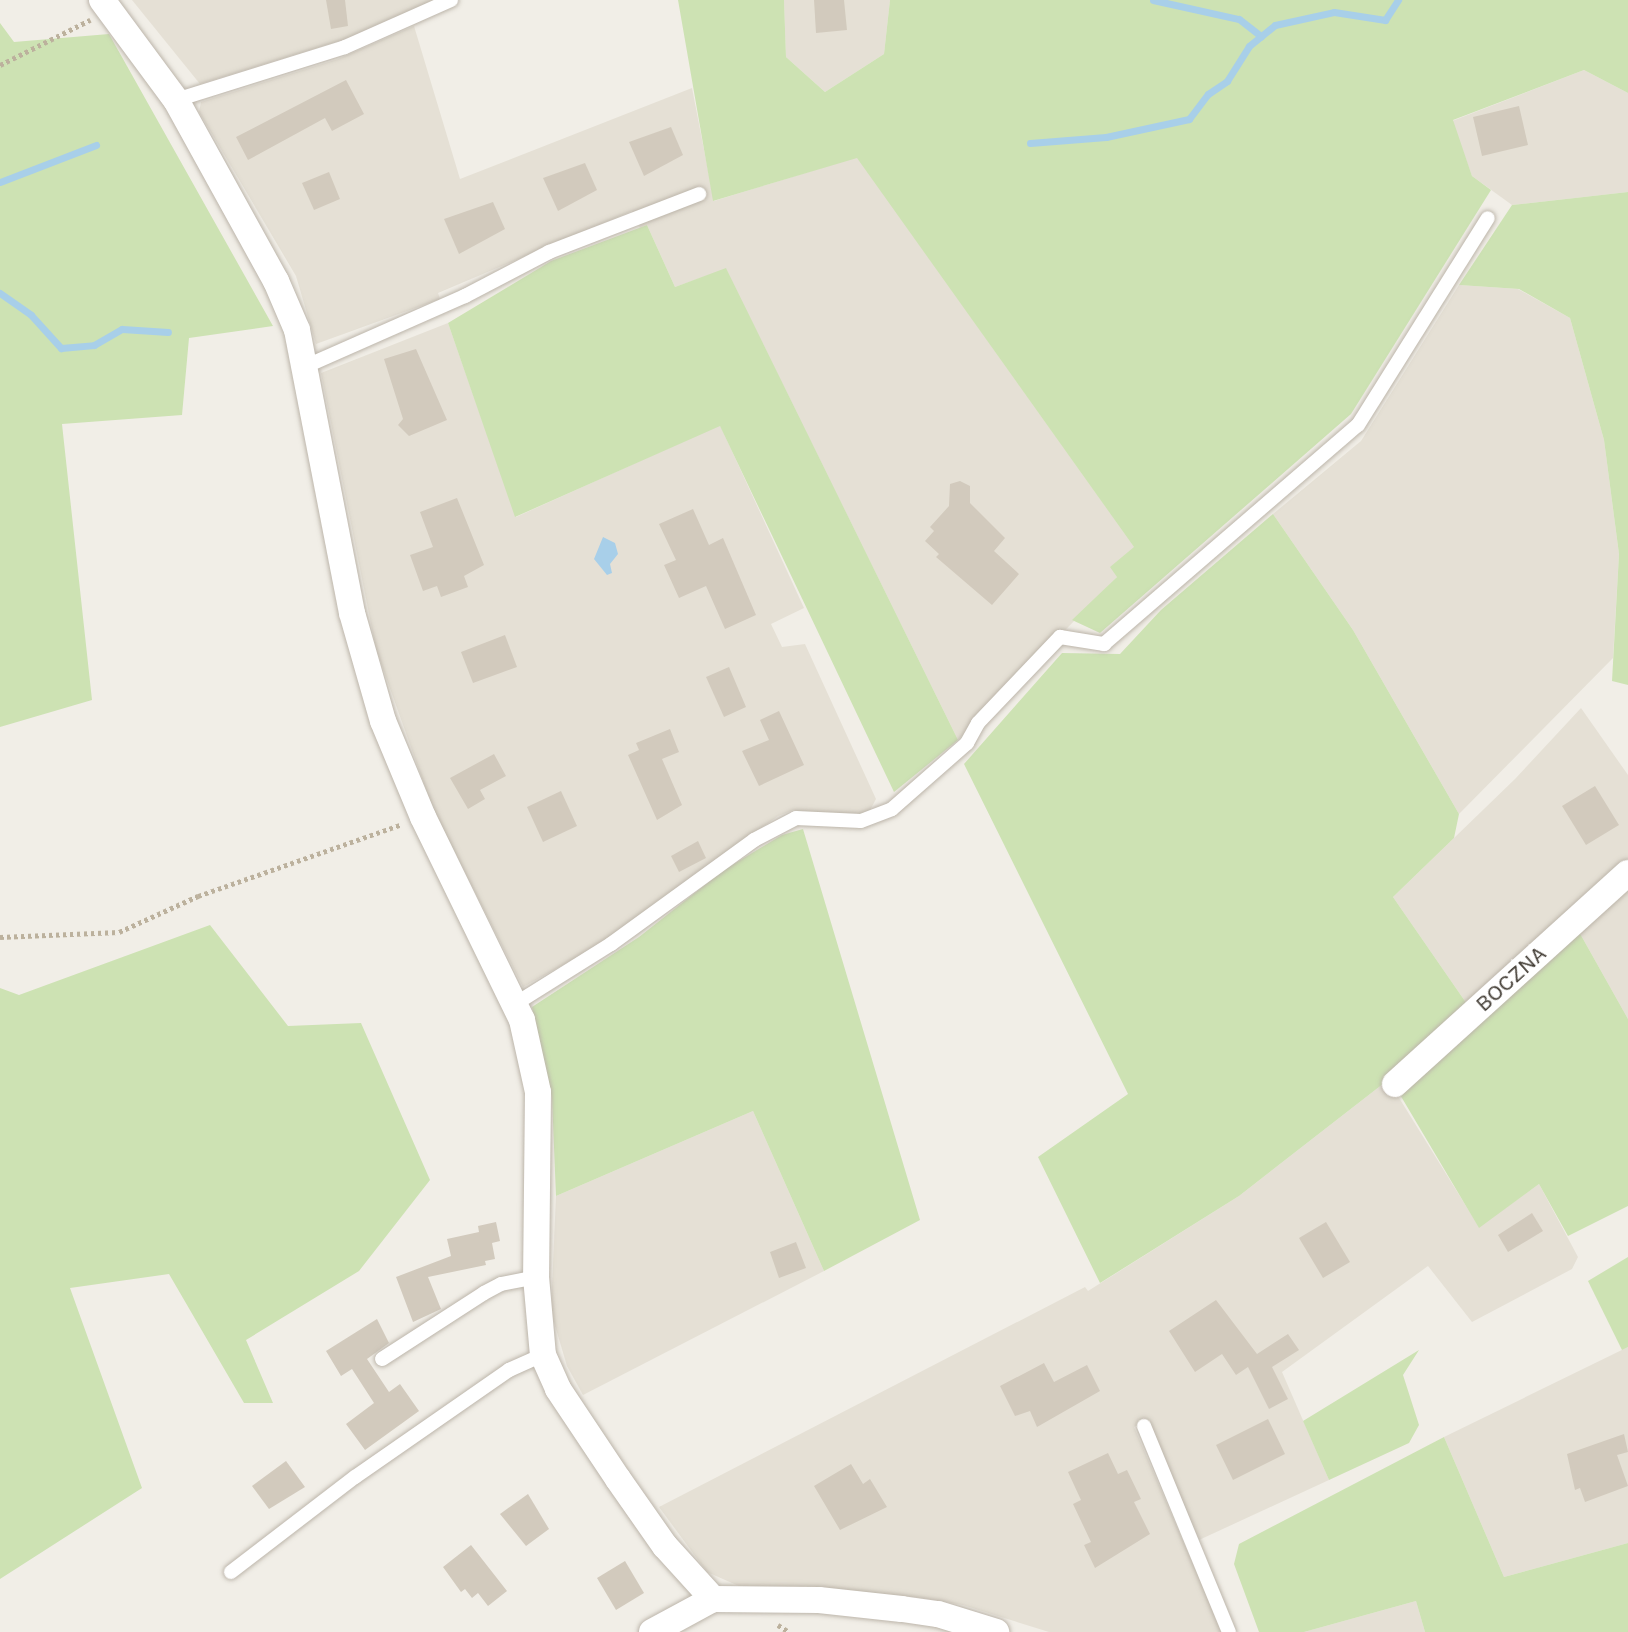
<!DOCTYPE html>
<style>
body{margin:0}
#map{position:relative;width:1628px;height:1632px;overflow:hidden;background:#f1eee7;font-family:Karla,sans-serif}
div>[style]{position:absolute}
[style*='--x']{left:calc(var(--x)*1px);top:calc(var(--y)*1px);width:calc(var(--w)*1px);rotate:calc(var(--a)*1deg)}
.residential>*{inset:0;background:#e5e0d5}
.green>*{inset:0;background:#cde2b3}
.water>*{inset:0;background:#a8cfe9}
.stream>*{height:7px;margin:-3.5px;padding:0 3.5px;transform-origin:3.5px;border-radius:3.5px;background:#a8cfe9}
.building>*{inset:0;background:#d2cabd}
.path>*{height:4.5px;margin-top:-2.25px;transform-origin:0;background:repeating-linear-gradient(90deg,#bcb19d 0 3.5px,transparent 0 7px)}
.roads{filter:drop-shadow(0 0 2px #bcb5aa) drop-shadow(0 0 2px #bcb5aa)}
.lane>*{height:14px;margin:-7px;padding:0 7px;transform-origin:7px;border-radius:7px;background:#fff}
.street>*{height:26px;margin:-13px;padding:0 13px;transform-origin:13px;border-radius:13px;background:#fff}
span{translate:-50% -50%;white-space:nowrap;text-align:center;line-height:1.15;-webkit-text-stroke:6px #fff;paint-order:stroke}
.street-label{font-size:23px;color:#443e36}
</style>
<div id="map">
<div class="residential">
<i style="clip-path:polygon(132px 0,434px 0,368px 32px,200px 84px)"></i>
<i style="clip-path:polygon(784px 0,890px 0,884px 54px,825px 92px,786px 57px)"></i>
<i style="clip-path:polygon(414px 26px,460px 179px,692px 88px,714px 201px,857px 157px,1135px 548px,1117px 577px,958px 740px,726px 269px,675px 287px,647px 225px,640px 228px,632px 211px,438px 293px,440px 299px,316px 344px,296px 276px,199px 112px,201px 102px,338px 59px)"></i>
<i style="clip-path:polygon(1584px 70px,1628px 93px,1628px 192px,1512px 205px,1472px 176px,1452px 121px)"></i>
<i style="clip-path:polygon(1459px 285px,1518px 289px,1570px 318px,1604px 440px,1619px 554px,1613px 658px,1459px 814px,1353px 630px,1273px 514px,1361px 441px)"></i>
<i style="clip-path:polygon(448px 323px,516px 517px,720px 425px,804px 608px,771px 624px,782px 647px,805px 644px,876px 799px,869px 812px,846px 817px,793px 810px,778px 816px,592px 949px,523px 987px,433px 809px,376px 649px,321px 373px)"></i>
<i style="clip-path:polygon(1581px 708px,1628px 775px,1628px 861px,1469px 1007px,1393px 897px,1515px 779px)"></i>
<i style="clip-path:polygon(1628px 882px,1628px 1019px,1578px 930px)"></i>
<i style="clip-path:polygon(1388px 1080px,1479px 1227px,1539px 1184px,1578px 1257px,1572px 1269px,1472px 1322px,1428px 1266px,1282px 1372px,1329px 1480px,1199px 1540px,1147px 1421px,1134px 1427px,1222px 1632px,1049px 1632px,963px 1605px,916px 1597px,739px 1586px,707px 1572px,659px 1507px,1085px 1287px,1088px 1291px,1239px 1196px)"></i>
<i style="clip-path:polygon(753px 1111px,824px 1271px,583px 1395px,567px 1366px,551px 1312px,556px 1196px)"></i>
<i style="clip-path:polygon(1628px 1347px,1628px 1543px,1504px 1577px,1444px 1437px)"></i>
<i style="clip-path:polygon(1416px 1601px,1425px 1632px,1304px 1632px)"></i>
</div>
<div class="green">
<i style="clip-path:polygon(678px 0,784px 0,786px 57px,825px 92px,884px 54px,890px 0,1628px 0,1628px 93px,1584px 70px,1453px 120px,1472px 176px,1491px 190px,1351px 414px,1100px 633px,1072px 620px,1117px 577px,1110px 567px,1134px 547px,857px 158px,713px 201px)"></i>
<i style="clip-path:polygon(0 23px,14px 42px,109px 34px,273px 326px,189px 338px,182px 415px,62px 424px,92px 700px,0 727px)"></i>
<i style="clip-path:polygon(1628px 192px,1628px 685px,1612px 681px,1619px 554px,1604px 440px,1570px 318px,1519px 289px,1459px 285px,1512px 205px)"></i>
<i style="clip-path:polygon(647px 225px,675px 287px,726px 268px,958px 740px,894px 792px,720px 426px,515px 517px,448px 323px,551px 261px)"></i>
<i style="clip-path:polygon(1273px 514px,1353px 630px,1459px 814px,1454px 838px,1393px 897px,1469px 1007px,1388px 1080px,1239px 1196px,1100px 1283px,1038px 1157px,1128px 1094px,964px 764px,1062px 653px,1120px 654px,1161px 610px)"></i>
<i style="clip-path:polygon(803px 829px,920px 1220px,824px 1271px,753px 1111px,556px 1196px,552px 1098px,532px 1007px,639px 937px,724px 870px,782px 835px)"></i>
<i style="clip-path:polygon(210px 925px,288px 1026px,361px 1023px,430px 1180px,359px 1271px,246px 1340px,273px 1403px,244px 1403px,169px 1274px,70px 1288px,142px 1488px,0 1579px,0 988px,19px 995px)"></i>
<i style="clip-path:polygon(1578px 930px,1628px 1019px,1628px 1206px,1568px 1236px,1539px 1184px,1479px 1228px,1399px 1093px)"></i>
<i style="clip-path:polygon(1628px 1257px,1628px 1347px,1622px 1350px,1588px 1281px)"></i>
<i style="clip-path:polygon(1419px 1350px,1403px 1375px,1419px 1425px,1409px 1443px,1329px 1480px,1303px 1421px)"></i>
<i style="clip-path:polygon(1444px 1437px,1504px 1577px,1628px 1543px,1628px 1632px,1425px 1632px,1416px 1601px,1304px 1632px,1259px 1632px,1234px 1564px,1239px 1544px)"></i>
</div>
<div class="water">
<i style="clip-path:polygon(603px 537px,615px 543px,618px 554px,610px 564px,612px 573px,607px 575px,594px 559px)"></i>
</div>
<div class="stream">
<i style="--x:1153;--y:0;--w:88;--a:12.5"></i>
<i style="--x:1239;--y:19;--w:28;--a:38"></i>
<i style="--x:1030;--y:143;--w:76;--a:-4.5"></i>
<i style="--x:1106;--y:137;--w:85;--a:-12.2"></i>
<i style="--x:1189;--y:119;--w:31;--a:-53"></i>
<i style="--x:1208;--y:94;--w:23;--a:-34"></i>
<i style="--x:1227;--y:81;--w:41;--a:-57.8"></i>
<i style="--x:1249;--y:46;--w:33;--a:-39"></i>
<i style="--x:1275;--y:25;--w:60;--a:-12.4"></i>
<i style="--x:1334;--y:12;--w:52;--a:8.9"></i>
<i style="--x:1385;--y:20;--w:24;--a:-57"></i>
<i style="--x:0;--y:182;--w:103;--a:-21.1"></i>
<i style="--x:0;--y:293;--w:38;--a:35"></i>
<i style="--x:31;--y:315;--w:45;--a:47.7"></i>
<i style="--x:61;--y:348;--w:33;--a:-5"></i>
<i style="--x:94;--y:345;--w:32;--a:-30"></i>
<i style="--x:122;--y:329;--w:46;--a:3.7"></i>
</div>
<div class="building">
<i style="clip-path:polygon(326px 0,345px 0,348px 26px,331px 29px)"></i>
<i style="clip-path:polygon(814px 0,844px 0,847px 30px,816px 33px)"></i>
<i style="clip-path:polygon(346px 80px,364px 114px,332px 131px,325px 118px,248px 160px,236px 137px)"></i>
<i style="clip-path:polygon(1519px 106px,1528px 145px,1482px 156px,1473px 117px)"></i>
<i style="clip-path:polygon(671px 127px,683px 155px,644px 176px,629px 142px)"></i>
<i style="clip-path:polygon(585px 163px,597px 190px,558px 211px,543px 178px)"></i>
<i style="clip-path:polygon(329px 172px,340px 199px,314px 210px,302px 183px)"></i>
<i style="clip-path:polygon(493px 202px,505px 229px,459px 254px,444px 219px)"></i>
<i style="clip-path:polygon(416px 349px,447px 420px,409px 436px,398px 425px,403px 419px,384px 359px)"></i>
<i style="clip-path:polygon(960px 481px,970px 486px,970px 503px,1005px 538px,994px 551px,1019px 574px,992px 605px,936px 557px,939px 554px,925px 541px,934px 531px,930px 527px,949px 506px,950px 484px)"></i>
<i style="clip-path:polygon(457px 498px,484px 565px,464px 576px,468px 587px,441px 597px,437px 586px,423px 591px,410px 555px,433px 547px,420px 512px)"></i>
<i style="clip-path:polygon(693px 509px,709px 545px,723px 538px,756px 615px,725px 629px,706px 586px,679px 598px,664px 565px,676px 560px,659px 524px)"></i>
<i style="clip-path:polygon(505px 635px,517px 667px,473px 683px,461px 652px)"></i>
<i style="clip-path:polygon(729px 667px,746px 707px,724px 717px,706px 677px)"></i>
<i style="clip-path:polygon(779px 711px,804px 765px,759px 786px,742px 751px,769px 740px,760px 720px)"></i>
<i style="clip-path:polygon(670px 729px,679px 752px,662px 759px,682px 805px,657px 820px,628px 755px,639px 750px,636px 743px)"></i>
<i style="clip-path:polygon(494px 754px,506px 776px,480px 790px,485px 799px,468px 809px,450px 778px)"></i>
<i style="clip-path:polygon(1595px 786px,1619px 825px,1586px 845px,1562px 806px)"></i>
<i style="clip-path:polygon(561px 791px,577px 826px,543px 842px,527px 807px)"></i>
<i style="clip-path:polygon(698px 841px,706px 858px,679px 872px,671px 856px)"></i>
<i style="clip-path:polygon(1532px 1213px,1543px 1231px,1508px 1252px,1498px 1235px)"></i>
<i style="clip-path:polygon(496px 1222px,500px 1241px,492px 1243px,495px 1259px,485px 1261px,486px 1265px,428px 1277px,441px 1309px,413px 1322px,396px 1277px,451px 1256px,447px 1239px,479px 1232px,478px 1226px)"></i>
<i style="clip-path:polygon(1326px 1222px,1350px 1262px,1323px 1278px,1299px 1238px)"></i>
<i style="clip-path:polygon(796px 1242px,806px 1268px,779px 1278px,770px 1252px)"></i>
<i style="clip-path:polygon(1216px 1300px,1257px 1354px,1288px 1334px,1299px 1350px,1272px 1367px,1288px 1399px,1269px 1409px,1248px 1367px,1236px 1375px,1222px 1354px,1195px 1372px,1169px 1331px)"></i>
<i style="clip-path:polygon(377px 1319px,389px 1343px,367px 1359px,389px 1392px,400px 1384px,419px 1411px,365px 1450px,346px 1424px,374px 1403px,352px 1369px,341px 1376px,326px 1351px)"></i>
<i style="clip-path:polygon(1044px 1363px,1054px 1382px,1087px 1365px,1100px 1391px,1037px 1427px,1030px 1411px,1015px 1416px,1000px 1386px)"></i>
<i style="clip-path:polygon(1268px 1419px,1285px 1454px,1233px 1480px,1216px 1445px)"></i>
<i style="clip-path:polygon(1624px 1434px,1628px 1452px,1617px 1455px,1628px 1486px,1585px 1502px,1580px 1488px,1575px 1490px,1567px 1454px)"></i>
<i style="clip-path:polygon(1108px 1453px,1118px 1474px,1127px 1470px,1141px 1499px,1134px 1502px,1150px 1534px,1095px 1568px,1084px 1545px,1091px 1542px,1073px 1504px,1081px 1500px,1068px 1472px)"></i>
<i style="clip-path:polygon(286px 1461px,305px 1487px,269px 1509px,252px 1486px)"></i>
<i style="clip-path:polygon(851px 1464px,863px 1484px,870px 1479px,887px 1507px,840px 1530px,814px 1486px)"></i>
<i style="clip-path:polygon(528px 1494px,549px 1529px,526px 1546px,500px 1514px)"></i>
<i style="clip-path:polygon(471px 1545px,507px 1591px,488px 1606px,478px 1593px,472px 1598px,465px 1589px,461px 1592px,443px 1567px)"></i>
<i style="clip-path:polygon(625px 1561px,644px 1593px,616px 1610px,597px 1578px)"></i>
</div>
<div class="path">
<i style="--x:0;--y:65;--w:101;--a:-26.6"></i>
<i style="--x:0;--y:937;--w:119;--a:-2.4"></i>
<i style="--x:119;--y:932;--w:87;--a:-24.5"></i>
<i style="--x:198;--y:896;--w:216;--a:-19.4"></i>
<i style="--x:778;--y:1625;--w:13;--a:32"></i>
</div>
<div class="roads">
<div class="lane">
<i style="--x:176;--y:100;--w:177;--a:-17.4"></i>
<i style="--x:345;--y:47;--w:116;--a:-23.9"></i>
<i style="--x:304;--y:367;--w:176;--a:-23.8"></i>
<i style="--x:465;--y:296;--w:95;--a:-27.6"></i>
<i style="--x:549;--y:252;--w:161;--a:-21.1"></i>
<i style="--x:515;--y:1004;--w:113;--a:-32"></i>
<i style="--x:611;--y:944;--w:177;--a:-36"></i>
<i style="--x:754;--y:840;--w:47;--a:-27.6"></i>
<i style="--x:796;--y:818;--w:65;--a:2.6"></i>
<i style="--x:861;--y:821;--w:33;--a:-21"></i>
<i style="--x:892;--y:809;--w:100;--a:-41.3"></i>
<i style="--x:967;--y:743;--w:23;--a:-61"></i>
<i style="--x:978;--y:723;--w:119;--a:-46.4"></i>
<i style="--x:1060;--y:637;--w:45;--a:9"></i>
<i style="--x:1104;--y:644;--w:335;--a:-40.8"></i>
<i style="--x:1358;--y:425;--w:244;--a:-57.9"></i>
<i style="--x:382;--y:1359;--w:121;--a:-32.9"></i>
<i style="--x:484;--y:1293;--w:19;--a:-28"></i>
<i style="--x:501;--y:1284;--w:36;--a:-11"></i>
<i style="--x:1144;--y:1426;--w:223;--a:67.6"></i>
<i style="--x:231;--y:1572;--w:156;--a:-37.5"></i>
<i style="--x:355;--y:1477;--w:188;--a:-34.8"></i>
<i style="--x:509;--y:1370;--w:37;--a:-24"></i>
</div>
<div class="street">
<i style="--x:102;--y:0;--w:124;--a:53.5"></i>
<i style="--x:176;--y:100;--w:207;--a:61.1"></i>
<i style="--x:276;--y:281;--w:53;--a:66.8"></i>
<i style="--x:297;--y:330;--w:288;--a:79"></i>
<i style="--x:352;--y:613;--w:112;--a:74"></i>
<i style="--x:383;--y:721;--w:104;--a:67.4"></i>
<i style="--x:423;--y:817;--w:226;--a:64"></i>
<i style="--x:522;--y:1020;--w:74;--a:77.5"></i>
<i style="--x:538;--y:1092;--w:185;--a:90.6"></i>
<i style="--x:536;--y:1277;--w:78;--a:84.9"></i>
<i style="--x:543;--y:1355;--w:37;--a:66"></i>
<i style="--x:558;--y:1389;--w:108;--a:56.3"></i>
<i style="--x:618;--y:1479;--w:82;--a:55"></i>
<i style="--x:665;--y:1546;--w:72;--a:47.8"></i>
<i style="--x:1395;--y:1084;--w:314;--a:-42.2"></i>
<i style="--x:652;--y:1632;--w:69;--a:-28.4"></i>
<i style="--x:713;--y:1599;--w:106;--a:0.5"></i>
<i style="--x:819;--y:1600;--w:83;--a:6.2"></i>
<i style="--x:902;--y:1609;--w:36;--a:8"></i>
<i style="--x:938;--y:1614;--w:61;--a:17.2"></i>
</div>
</div>
<div class="street-label">
<span style="left:1511px;top:979px;rotate:-42deg">BOCZNA</span>
</div>
</div>
